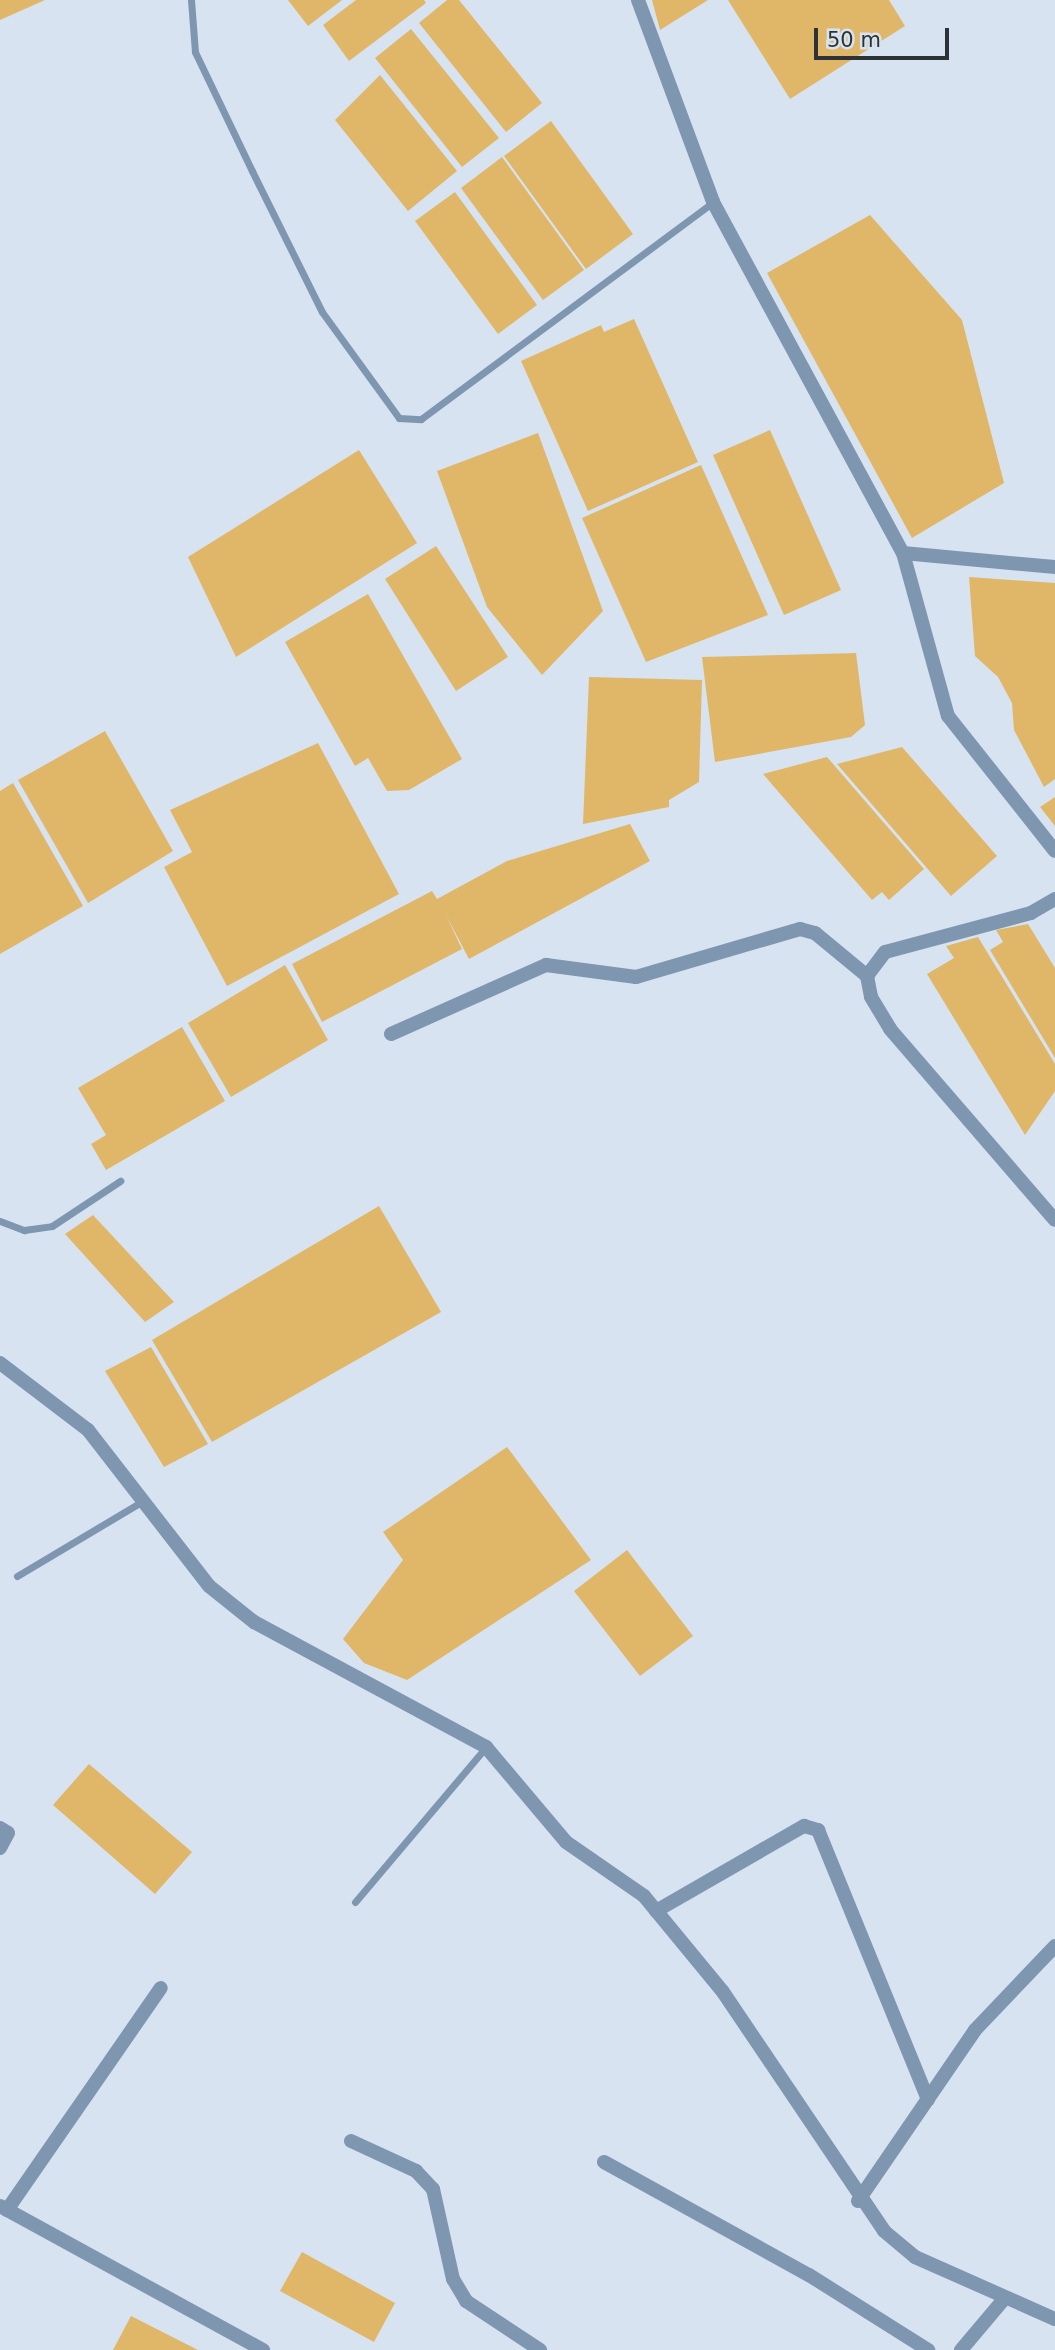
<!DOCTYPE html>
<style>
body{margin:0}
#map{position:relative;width:1055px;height:2350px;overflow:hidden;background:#d7e3f0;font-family:"DejaVu Sans",sans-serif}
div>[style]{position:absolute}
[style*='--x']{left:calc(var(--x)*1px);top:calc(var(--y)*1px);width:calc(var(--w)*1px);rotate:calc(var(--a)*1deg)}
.building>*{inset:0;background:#e0b768}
.service>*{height:7px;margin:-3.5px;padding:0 3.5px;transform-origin:3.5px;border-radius:3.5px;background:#7f96b1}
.minor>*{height:14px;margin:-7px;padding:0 7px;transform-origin:7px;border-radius:7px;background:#7f96b1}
span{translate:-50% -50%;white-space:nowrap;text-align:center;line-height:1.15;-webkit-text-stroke:7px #d7e3f0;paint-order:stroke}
.scale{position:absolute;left:814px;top:28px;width:135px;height:32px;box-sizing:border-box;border:4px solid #2d3237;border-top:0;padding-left:9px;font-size:21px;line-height:24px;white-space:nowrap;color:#2d3237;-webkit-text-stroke:5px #d7e3f0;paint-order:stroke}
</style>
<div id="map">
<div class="building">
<i style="clip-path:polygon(0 0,45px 0,0 20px)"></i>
<i style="clip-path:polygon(288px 0,342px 0,308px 26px)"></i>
<i style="clip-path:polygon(356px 0,424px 0,426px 3px,349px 61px,323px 25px)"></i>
<i style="clip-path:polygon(447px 0,459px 0,542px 103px,506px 132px,419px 23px)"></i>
<i style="clip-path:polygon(652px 0,708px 0,660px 30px)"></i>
<i style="clip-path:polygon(728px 0,889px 0,905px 26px,790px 99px)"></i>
<i style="clip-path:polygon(411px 29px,499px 138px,462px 167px,375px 58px)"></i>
<i style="clip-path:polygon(380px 75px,457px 171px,408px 211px,335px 120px)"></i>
<i style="clip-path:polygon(551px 121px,633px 234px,586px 269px,504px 156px)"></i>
<i style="clip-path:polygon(502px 157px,584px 270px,543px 300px,461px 188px)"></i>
<i style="clip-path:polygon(455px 192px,537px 305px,498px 334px,415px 221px)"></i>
<i style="clip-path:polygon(870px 215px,962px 320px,1004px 483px,912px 538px,767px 273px)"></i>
<i style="clip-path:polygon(634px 319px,698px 462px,588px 511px,521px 361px,601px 325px,604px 332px)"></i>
<i style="clip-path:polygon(770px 430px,841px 590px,784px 615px,713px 455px)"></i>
<i style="clip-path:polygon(538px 433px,603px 611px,542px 675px,487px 607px,437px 471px)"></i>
<i style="clip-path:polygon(359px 450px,417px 543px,236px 657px,188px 557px)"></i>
<i style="clip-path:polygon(701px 465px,768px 615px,646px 662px,582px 518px)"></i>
<i style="clip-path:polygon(436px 546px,508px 657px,456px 691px,385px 579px)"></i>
<i style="clip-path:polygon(969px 577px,1055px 583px,1055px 779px,1044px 787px,1014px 730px,1012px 703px,998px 677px,975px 656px)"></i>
<i style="clip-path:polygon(368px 594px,462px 759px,409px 790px,387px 791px,368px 758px,355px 766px,285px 642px)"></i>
<i style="clip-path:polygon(856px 653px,865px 725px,851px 737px,715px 762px,702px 657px)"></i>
<i style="clip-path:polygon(589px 677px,702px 680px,699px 782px,669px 800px,669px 807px,583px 824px)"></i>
<i style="clip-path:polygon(105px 731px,173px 851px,88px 903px,18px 780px)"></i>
<i style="clip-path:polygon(318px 743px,399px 894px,227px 986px,164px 867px,192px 852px,170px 810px)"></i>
<i style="clip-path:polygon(902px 747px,997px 856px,951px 896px,837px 764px)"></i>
<i style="clip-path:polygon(827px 757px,924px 869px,889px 900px,882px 892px,872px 900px,763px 774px)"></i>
<i style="clip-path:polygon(13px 783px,83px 906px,0 954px,0 791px)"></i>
<i style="clip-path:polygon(1055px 797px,1055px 826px,1040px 807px)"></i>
<i style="clip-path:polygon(630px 824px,650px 861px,469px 959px,446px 915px,462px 949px,322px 1022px,292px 964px,432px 891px,437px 899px,507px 861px)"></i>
<i style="clip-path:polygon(1028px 924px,1055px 968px,1055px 1058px,990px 950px,1003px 942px,996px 930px)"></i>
<i style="clip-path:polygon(978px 937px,1055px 1064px,1055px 1091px,1025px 1135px,927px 974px,954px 958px,946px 946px)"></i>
<i style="clip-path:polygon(285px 965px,328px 1040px,231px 1097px,188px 1023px)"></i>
<i style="clip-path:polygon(182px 1027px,225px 1101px,106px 1170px,91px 1144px,106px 1135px,78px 1088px)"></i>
<i style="clip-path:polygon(379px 1206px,441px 1312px,212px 1442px,152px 1340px)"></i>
<i style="clip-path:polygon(93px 1215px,174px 1302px,145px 1322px,65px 1234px)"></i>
<i style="clip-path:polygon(151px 1347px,208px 1444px,164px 1467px,105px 1371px)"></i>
<i style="clip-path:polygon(507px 1447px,591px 1560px,407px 1680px,364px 1663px,343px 1639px,403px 1560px,383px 1532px)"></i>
<i style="clip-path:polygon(627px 1550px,693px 1636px,640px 1676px,574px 1591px)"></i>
<i style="clip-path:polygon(89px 1764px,192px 1852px,155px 1894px,53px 1805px)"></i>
<i style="clip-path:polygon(302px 2252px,395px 2303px,374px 2342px,280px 2291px)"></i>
<i style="clip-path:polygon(131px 2316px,198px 2350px,113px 2350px)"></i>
</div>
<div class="service">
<i style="--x:191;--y:0;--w:52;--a:85.6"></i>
<i style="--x:195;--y:52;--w:132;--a:64.4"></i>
<i style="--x:252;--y:171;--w:157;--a:63.6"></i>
<i style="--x:322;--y:312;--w:131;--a:54"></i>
<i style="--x:399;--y:418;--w:22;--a:3"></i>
<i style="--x:421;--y:419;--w:364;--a:-36.6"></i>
<i style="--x:0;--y:1221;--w:26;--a:21"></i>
<i style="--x:24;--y:1230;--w:28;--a:-8"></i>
<i style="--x:52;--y:1226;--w:82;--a:-33.5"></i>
<i style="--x:17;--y:1576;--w:147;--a:-30.8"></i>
<i style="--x:355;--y:1902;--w:203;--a:-49.8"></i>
</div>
<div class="minor">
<i style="--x:638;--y:0;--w:215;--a:69.6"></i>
<i style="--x:713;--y:202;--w:399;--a:61.6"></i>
<i style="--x:903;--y:553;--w:153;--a:5.3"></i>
<i style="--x:903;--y:553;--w:169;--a:74.6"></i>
<i style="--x:948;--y:716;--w:172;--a:51.6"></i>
<i style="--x:1055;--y:899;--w:28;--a:150"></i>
<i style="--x:1031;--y:913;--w:151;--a:165"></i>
<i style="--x:885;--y:952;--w:30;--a:127"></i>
<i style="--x:867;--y:976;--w:21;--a:79"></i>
<i style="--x:871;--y:997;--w:37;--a:59"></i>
<i style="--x:890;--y:1029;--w:252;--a:49.2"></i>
<i style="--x:391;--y:1034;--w:170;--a:-24"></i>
<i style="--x:546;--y:965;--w:91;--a:7.6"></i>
<i style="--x:636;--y:977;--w:171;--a:-16.3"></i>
<i style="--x:800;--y:929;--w:16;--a:15"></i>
<i style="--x:815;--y:933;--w:67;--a:39.6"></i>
<i style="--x:0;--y:1363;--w:111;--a:37.3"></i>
<i style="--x:88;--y:1430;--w:197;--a:52.2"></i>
<i style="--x:209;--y:1586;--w:58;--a:38.7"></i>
<i style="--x:254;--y:1622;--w:264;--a:28.3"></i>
<i style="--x:486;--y:1747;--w:124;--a:49.9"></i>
<i style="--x:566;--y:1842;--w:95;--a:34.7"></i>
<i style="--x:644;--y:1896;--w:124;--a:50.5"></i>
<i style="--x:723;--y:1992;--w:288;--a:56"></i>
<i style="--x:884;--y:2231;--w:40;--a:40"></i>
<i style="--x:915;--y:2257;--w:153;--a:23.9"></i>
<i style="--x:0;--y:1828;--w:9;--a:32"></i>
<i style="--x:8;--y:1833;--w:17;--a:118"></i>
<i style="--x:656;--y:1911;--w:171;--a:-29.9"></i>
<i style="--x:804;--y:1826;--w:15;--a:16"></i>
<i style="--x:818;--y:1830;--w:291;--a:67.8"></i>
<i style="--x:351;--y:2141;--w:72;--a:24.8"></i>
<i style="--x:416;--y:2171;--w:25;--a:47"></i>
<i style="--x:433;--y:2189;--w:92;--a:77.5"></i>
<i style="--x:453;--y:2279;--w:26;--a:59"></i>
<i style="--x:466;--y:2301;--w:89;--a:33.5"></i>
<i style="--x:604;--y:2162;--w:234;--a:28.9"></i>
<i style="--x:809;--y:2275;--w:141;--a:32.2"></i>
<i style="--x:858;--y:2201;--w:207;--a:-55.6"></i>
<i style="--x:975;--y:2030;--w:116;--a:-46.4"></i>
<i style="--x:0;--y:2206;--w:300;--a:28.7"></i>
<i style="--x:7;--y:2210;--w:270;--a:-55.3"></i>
<i style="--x:961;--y:2350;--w:68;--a:-49.8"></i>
</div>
<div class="scale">50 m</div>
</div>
